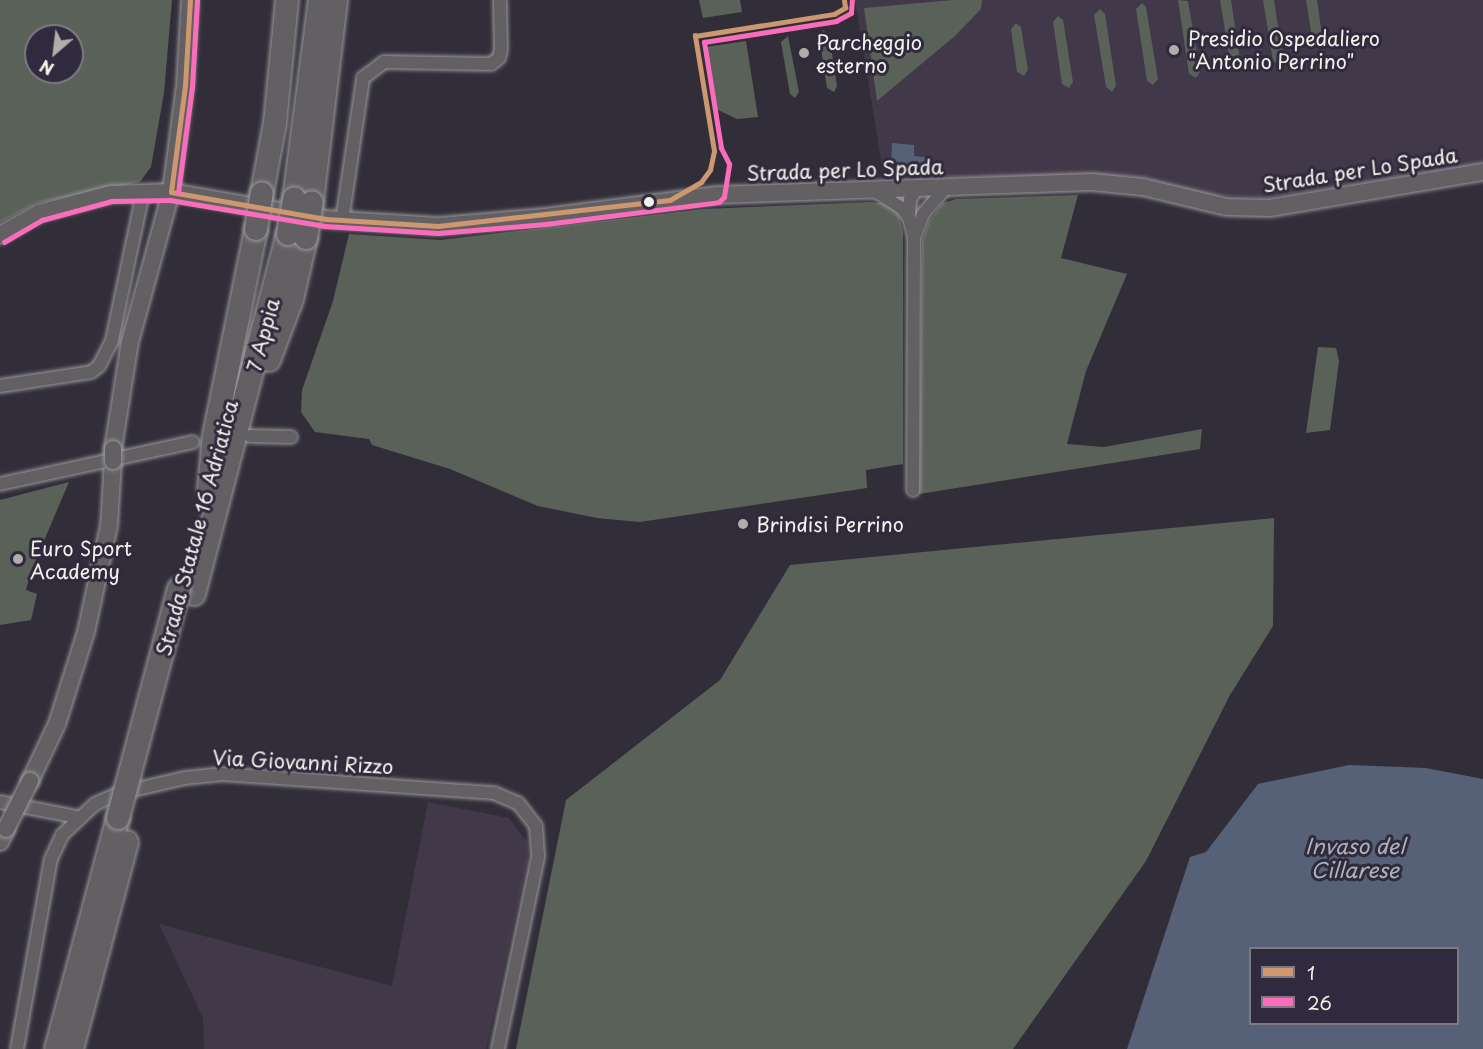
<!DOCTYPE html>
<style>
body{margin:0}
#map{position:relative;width:1483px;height:1049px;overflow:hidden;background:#312e39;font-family:"Playpen Sans",sans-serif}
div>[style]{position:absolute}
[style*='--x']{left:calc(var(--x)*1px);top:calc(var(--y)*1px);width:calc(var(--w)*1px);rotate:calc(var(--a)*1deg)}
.built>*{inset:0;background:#413849}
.green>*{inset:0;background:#596158}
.water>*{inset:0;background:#566178}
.roads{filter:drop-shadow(0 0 2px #9a989b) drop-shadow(0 0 2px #9a989b)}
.street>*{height:12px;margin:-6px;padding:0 6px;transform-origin:6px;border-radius:6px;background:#626063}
.secondary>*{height:16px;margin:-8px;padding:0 8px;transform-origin:8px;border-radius:8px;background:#626063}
.highway>*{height:22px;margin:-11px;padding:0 11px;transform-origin:11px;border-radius:11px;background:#626063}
.bridges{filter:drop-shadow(0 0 2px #9a989b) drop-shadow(0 0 2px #9a989b)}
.secondary-bridge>*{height:16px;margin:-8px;padding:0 8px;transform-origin:8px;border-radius:8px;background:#626063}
.highway-bridge>*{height:22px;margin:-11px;padding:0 11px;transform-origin:11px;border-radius:11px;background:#626063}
.bus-1>*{height:4.5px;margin:-2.25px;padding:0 2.25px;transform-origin:2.25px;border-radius:2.25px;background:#cd976f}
.bus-2>*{height:4.5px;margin:-2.25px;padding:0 2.25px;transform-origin:2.25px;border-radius:2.25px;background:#fb6dba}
.dots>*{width:16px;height:16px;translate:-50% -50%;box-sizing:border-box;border:3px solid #2f2a3d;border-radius:50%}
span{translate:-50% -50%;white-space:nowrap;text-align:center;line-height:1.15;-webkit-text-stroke:6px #2f2a3d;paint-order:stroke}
.poi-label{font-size:20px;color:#f4f1e8}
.left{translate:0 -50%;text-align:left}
.street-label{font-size:20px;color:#f4f1e8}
.water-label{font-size:21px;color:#afb2b8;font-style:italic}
.legend{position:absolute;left:1249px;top:947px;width:210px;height:78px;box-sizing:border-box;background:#2f2a3d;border:2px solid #7e7a81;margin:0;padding:8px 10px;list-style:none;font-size:18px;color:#f4f1e8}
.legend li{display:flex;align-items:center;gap:12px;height:30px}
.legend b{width:30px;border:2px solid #7e7a81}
.north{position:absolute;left:24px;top:24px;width:60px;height:60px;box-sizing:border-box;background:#2f2a3d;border:2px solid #7e7a81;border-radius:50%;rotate:208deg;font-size:16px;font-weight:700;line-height:24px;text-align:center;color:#f4f1e8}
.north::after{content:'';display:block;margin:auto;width:21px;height:27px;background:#b0adab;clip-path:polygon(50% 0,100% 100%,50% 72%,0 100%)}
</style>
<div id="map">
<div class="built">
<i style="clip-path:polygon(855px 0,1483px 0,1483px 163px,1267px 198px,1193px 194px,1128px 176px,959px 177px,883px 172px)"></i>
<i style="clip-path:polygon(428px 802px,509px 818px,527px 842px,528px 858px,486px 1049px,204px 1049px,203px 1018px,159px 924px,392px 986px)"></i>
</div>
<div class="green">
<i style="clip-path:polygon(evenodd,0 0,172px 0,164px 93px,151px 167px,140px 182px,37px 203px,0 223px,0 0,36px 36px,72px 36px,72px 72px,36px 72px,36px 36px)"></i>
<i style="clip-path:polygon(699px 0,740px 0,742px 12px,703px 18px)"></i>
<i style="clip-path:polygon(953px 0,982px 0,981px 9px,955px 36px,877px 101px,864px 8px)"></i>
<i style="clip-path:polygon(1178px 0,1188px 1px,1200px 72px,1196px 78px,1189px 74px)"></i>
<i style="clip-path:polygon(1220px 0,1231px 0,1241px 66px,1237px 72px,1231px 67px)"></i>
<i style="clip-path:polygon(1263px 0,1274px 0,1283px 59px,1279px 65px,1273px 61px)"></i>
<i style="clip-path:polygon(1306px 0,1317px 0,1323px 42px,1320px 48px,1313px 44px)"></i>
<i style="clip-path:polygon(1142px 3px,1146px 7px,1158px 79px,1153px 85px,1147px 81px,1136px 9px)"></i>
<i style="clip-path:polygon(1100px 9px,1105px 14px,1116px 86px,1112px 92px,1106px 87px,1094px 15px)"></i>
<i style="clip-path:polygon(1058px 16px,1063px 20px,1073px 82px,1069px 88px,1062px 84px,1053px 22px)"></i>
<i style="clip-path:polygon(1016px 23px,1021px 27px,1028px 70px,1024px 76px,1017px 72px,1011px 29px)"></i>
<i style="clip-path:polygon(823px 30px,829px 34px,837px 86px,834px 92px,827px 88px,819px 36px)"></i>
<i style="clip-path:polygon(788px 36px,799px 92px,795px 98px,790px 94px,781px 42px)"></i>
<i style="clip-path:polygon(746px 41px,758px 117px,737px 119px,716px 109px,706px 47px)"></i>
<i style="clip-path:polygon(1078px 195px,1061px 258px,1127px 274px,1086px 371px,1067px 444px,1104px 447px,1202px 429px,1200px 449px,919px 494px,922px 241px,929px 221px,943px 203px,956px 199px)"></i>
<i style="clip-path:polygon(871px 202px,888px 204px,899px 215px,903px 232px,903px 464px,866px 470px,867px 488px,640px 522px,597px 518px,538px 506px,450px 469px,372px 445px,369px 439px,315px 432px,301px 412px,302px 390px,333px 301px,349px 234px,440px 240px,704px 209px)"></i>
<i style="clip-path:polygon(1318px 347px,1336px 348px,1339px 361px,1330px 430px,1306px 433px)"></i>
<i style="clip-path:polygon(69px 482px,31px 571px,26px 590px,37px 594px,31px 620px,0 625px,0 500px)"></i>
<i style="clip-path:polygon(1274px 518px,1273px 626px,1230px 695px,1146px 861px,1013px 1049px,516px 1049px,566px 800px,720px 680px,790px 565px)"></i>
</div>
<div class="water">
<i style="clip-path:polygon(892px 143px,914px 145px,914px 156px,925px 157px,924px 169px,891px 166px)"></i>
<i style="clip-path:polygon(evenodd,1349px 765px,1426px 768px,1483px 779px,1483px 1049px,1127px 1049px,1190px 857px,1206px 852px,1258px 784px,1349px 765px,1458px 948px,1458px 1024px,1250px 1024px,1250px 948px,1458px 948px)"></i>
</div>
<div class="roads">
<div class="street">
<i style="--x:873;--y:190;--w:34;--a:32"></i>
<i style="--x:902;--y:208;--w:12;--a:55"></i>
<i style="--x:909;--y:218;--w:20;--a:75"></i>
<i style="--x:914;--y:237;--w:253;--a:90.2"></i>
<i style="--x:909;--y:218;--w:18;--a:-87"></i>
<i style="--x:910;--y:200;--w:13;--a:-61"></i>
<i style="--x:342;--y:221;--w:145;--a:-81.6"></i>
<i style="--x:363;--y:78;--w:26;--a:-37"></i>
<i style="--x:384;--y:62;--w:107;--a:1.1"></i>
<i style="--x:491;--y:64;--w:10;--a:-37"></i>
<i style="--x:499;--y:58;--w:9;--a:-77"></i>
<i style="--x:501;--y:49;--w:49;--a:-91.2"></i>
<i style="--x:915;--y:236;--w:23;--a:-70"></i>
<i style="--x:923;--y:214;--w:35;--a:-49"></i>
<i style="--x:0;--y:386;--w:92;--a:-8.7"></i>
<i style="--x:91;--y:372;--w:10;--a:-37"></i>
<i style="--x:99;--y:366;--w:29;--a:-63"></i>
<i style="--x:112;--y:340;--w:150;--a:-78.1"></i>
<i style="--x:250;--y:436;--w:41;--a:1.4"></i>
<i style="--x:0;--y:484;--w:197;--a:-12.3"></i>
<i style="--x:0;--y:802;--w:78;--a:11"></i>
<i style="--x:17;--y:1049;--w:193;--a:-79.9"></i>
<i style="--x:51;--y:859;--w:26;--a:-65"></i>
<i style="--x:62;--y:835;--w:45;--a:-43.2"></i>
<i style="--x:95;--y:804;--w:27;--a:-24"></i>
<i style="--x:120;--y:793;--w:67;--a:-13"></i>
<i style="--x:185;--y:778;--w:36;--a:-6"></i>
<i style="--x:221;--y:774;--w:274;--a:4"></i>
<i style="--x:494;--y:793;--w:26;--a:23"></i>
<i style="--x:518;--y:803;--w:29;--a:52"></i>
<i style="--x:536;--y:826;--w:31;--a:86"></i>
<i style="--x:538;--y:857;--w:196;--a:101.8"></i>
</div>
<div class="secondary">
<i style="--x:0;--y:235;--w:45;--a:-29.4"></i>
<i style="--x:39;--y:213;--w:74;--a:-14.8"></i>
<i style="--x:111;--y:194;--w:60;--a:-1.9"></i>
<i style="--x:171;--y:192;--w:157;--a:9.9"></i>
<i style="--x:326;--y:219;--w:112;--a:3.6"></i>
<i style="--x:438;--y:226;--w:107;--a:-4.8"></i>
<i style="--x:545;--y:217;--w:173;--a:-7.3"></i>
<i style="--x:717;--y:195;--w:375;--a:-2"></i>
<i style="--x:1092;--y:182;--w:51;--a:5.6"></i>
<i style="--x:1143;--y:187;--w:85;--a:13.5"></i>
<i style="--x:1226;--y:207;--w:44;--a:1.3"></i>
<i style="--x:1270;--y:208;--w:216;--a:-9.6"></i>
<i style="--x:113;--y:449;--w:108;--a:-81"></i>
<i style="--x:130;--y:342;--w:156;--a:-74.7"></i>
<i style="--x:171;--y:192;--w:107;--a:-82.5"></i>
<i style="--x:185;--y:86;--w:86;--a:-86.7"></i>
<i style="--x:30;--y:781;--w:63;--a:-64.7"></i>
<i style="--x:57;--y:724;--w:96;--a:-72.5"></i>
<i style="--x:86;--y:632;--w:108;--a:-77.8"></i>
<i style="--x:109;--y:526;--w:65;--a:-86.5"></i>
<i style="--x:0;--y:842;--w:14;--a:-65"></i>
</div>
<div class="highway">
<i style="--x:262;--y:193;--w:71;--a:-79.5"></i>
<i style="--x:275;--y:123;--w:124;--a:-84.4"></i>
<i style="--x:294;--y:199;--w:201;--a:-82.6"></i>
<i style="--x:312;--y:202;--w:203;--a:-83.2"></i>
<i style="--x:269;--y:360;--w:65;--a:-69.3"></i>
<i style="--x:292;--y:299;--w:63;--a:-77.1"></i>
<i style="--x:209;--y:489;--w:53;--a:-84.6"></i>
<i style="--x:214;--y:436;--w:211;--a:-78.5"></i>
<i style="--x:194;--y:594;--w:372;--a:-75.4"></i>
<i style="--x:56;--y:1049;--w:239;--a:-75"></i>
<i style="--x:72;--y:1049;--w:214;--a:-75.1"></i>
</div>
</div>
<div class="bridges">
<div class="secondary-bridge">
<i style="--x:113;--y:461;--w:12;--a:-90"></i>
<i style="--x:6;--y:829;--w:54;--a:-63.4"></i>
</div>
<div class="highway-bridge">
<i style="--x:256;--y:229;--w:36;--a:-81"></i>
<i style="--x:288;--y:234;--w:36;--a:-80"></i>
<i style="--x:306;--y:238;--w:36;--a:-81"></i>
<i style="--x:118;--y:818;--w:237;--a:-75.1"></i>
</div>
</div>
<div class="bus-1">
<i style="--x:695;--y:36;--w:141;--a:-9"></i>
<i style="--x:834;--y:14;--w:13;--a:-29"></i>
<i style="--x:845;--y:8;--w:8;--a:-97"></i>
<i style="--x:171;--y:192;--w:157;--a:9.9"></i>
<i style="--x:326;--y:219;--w:112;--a:3.6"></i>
<i style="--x:438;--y:226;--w:233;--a:-6.4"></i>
<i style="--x:670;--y:200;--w:36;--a:-30"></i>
<i style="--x:701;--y:182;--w:15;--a:-53"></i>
<i style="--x:710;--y:170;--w:19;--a:-78"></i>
<i style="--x:714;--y:151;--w:117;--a:-99.4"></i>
<i style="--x:171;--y:192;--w:107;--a:-82.5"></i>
<i style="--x:185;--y:86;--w:86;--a:-86.7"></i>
</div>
<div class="bus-2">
<i style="--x:178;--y:193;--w:107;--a:-82.5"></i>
<i style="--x:192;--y:87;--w:87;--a:-86.7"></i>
<i style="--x:4;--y:242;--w:44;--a:-30.1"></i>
<i style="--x:42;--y:220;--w:73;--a:-15.2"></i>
<i style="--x:112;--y:201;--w:58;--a:-1"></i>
<i style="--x:170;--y:200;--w:157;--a:9.5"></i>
<i style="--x:325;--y:226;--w:113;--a:3.5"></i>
<i style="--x:438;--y:233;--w:108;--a:-4.8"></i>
<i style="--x:546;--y:224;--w:174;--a:-7.2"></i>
<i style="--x:719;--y:202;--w:7;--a:-45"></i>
<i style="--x:724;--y:197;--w:33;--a:-81"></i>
<i style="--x:729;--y:164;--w:18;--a:-117"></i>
<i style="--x:721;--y:148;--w:107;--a:-99.1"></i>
<i style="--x:704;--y:42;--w:134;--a:-9"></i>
<i style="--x:836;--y:21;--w:17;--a:-28"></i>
<i style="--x:851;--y:13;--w:13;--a:-86"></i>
</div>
<div class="dots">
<i style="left:1174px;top:50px;background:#b0adab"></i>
<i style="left:804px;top:53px;background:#b0adab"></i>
<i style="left:649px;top:202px;background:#f4f1e8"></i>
<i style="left:743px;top:524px;background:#b0adab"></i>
<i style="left:18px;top:559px;background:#b0adab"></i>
</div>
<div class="poi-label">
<span class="left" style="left:1188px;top:50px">Presidio Ospedaliero<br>"Antonio Perrino"</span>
<span class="left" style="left:816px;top:54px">Parcheggio<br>esterno</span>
<span class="left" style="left:756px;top:524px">Brindisi Perrino</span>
<span class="left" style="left:30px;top:560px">Euro Sport<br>Academy</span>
</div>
<div class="street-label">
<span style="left:845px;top:170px;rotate:-2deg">Strada per Lo Spada</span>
<span style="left:1360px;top:170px;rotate:-9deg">Strada per Lo Spada</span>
<span style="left:263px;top:335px;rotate:-75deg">7 Appia</span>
<span style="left:197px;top:528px;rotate:-75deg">Strada Statale 16 Adriatica</span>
<span style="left:303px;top:762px;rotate:3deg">Via Giovanni Rizzo</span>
</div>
<div class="water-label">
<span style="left:1355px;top:857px">Invaso del<br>Cillarese</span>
</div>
<ul class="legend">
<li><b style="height:8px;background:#cd976f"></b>1</li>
<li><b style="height:8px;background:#fb6dba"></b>26</li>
</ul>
<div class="north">N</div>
</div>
